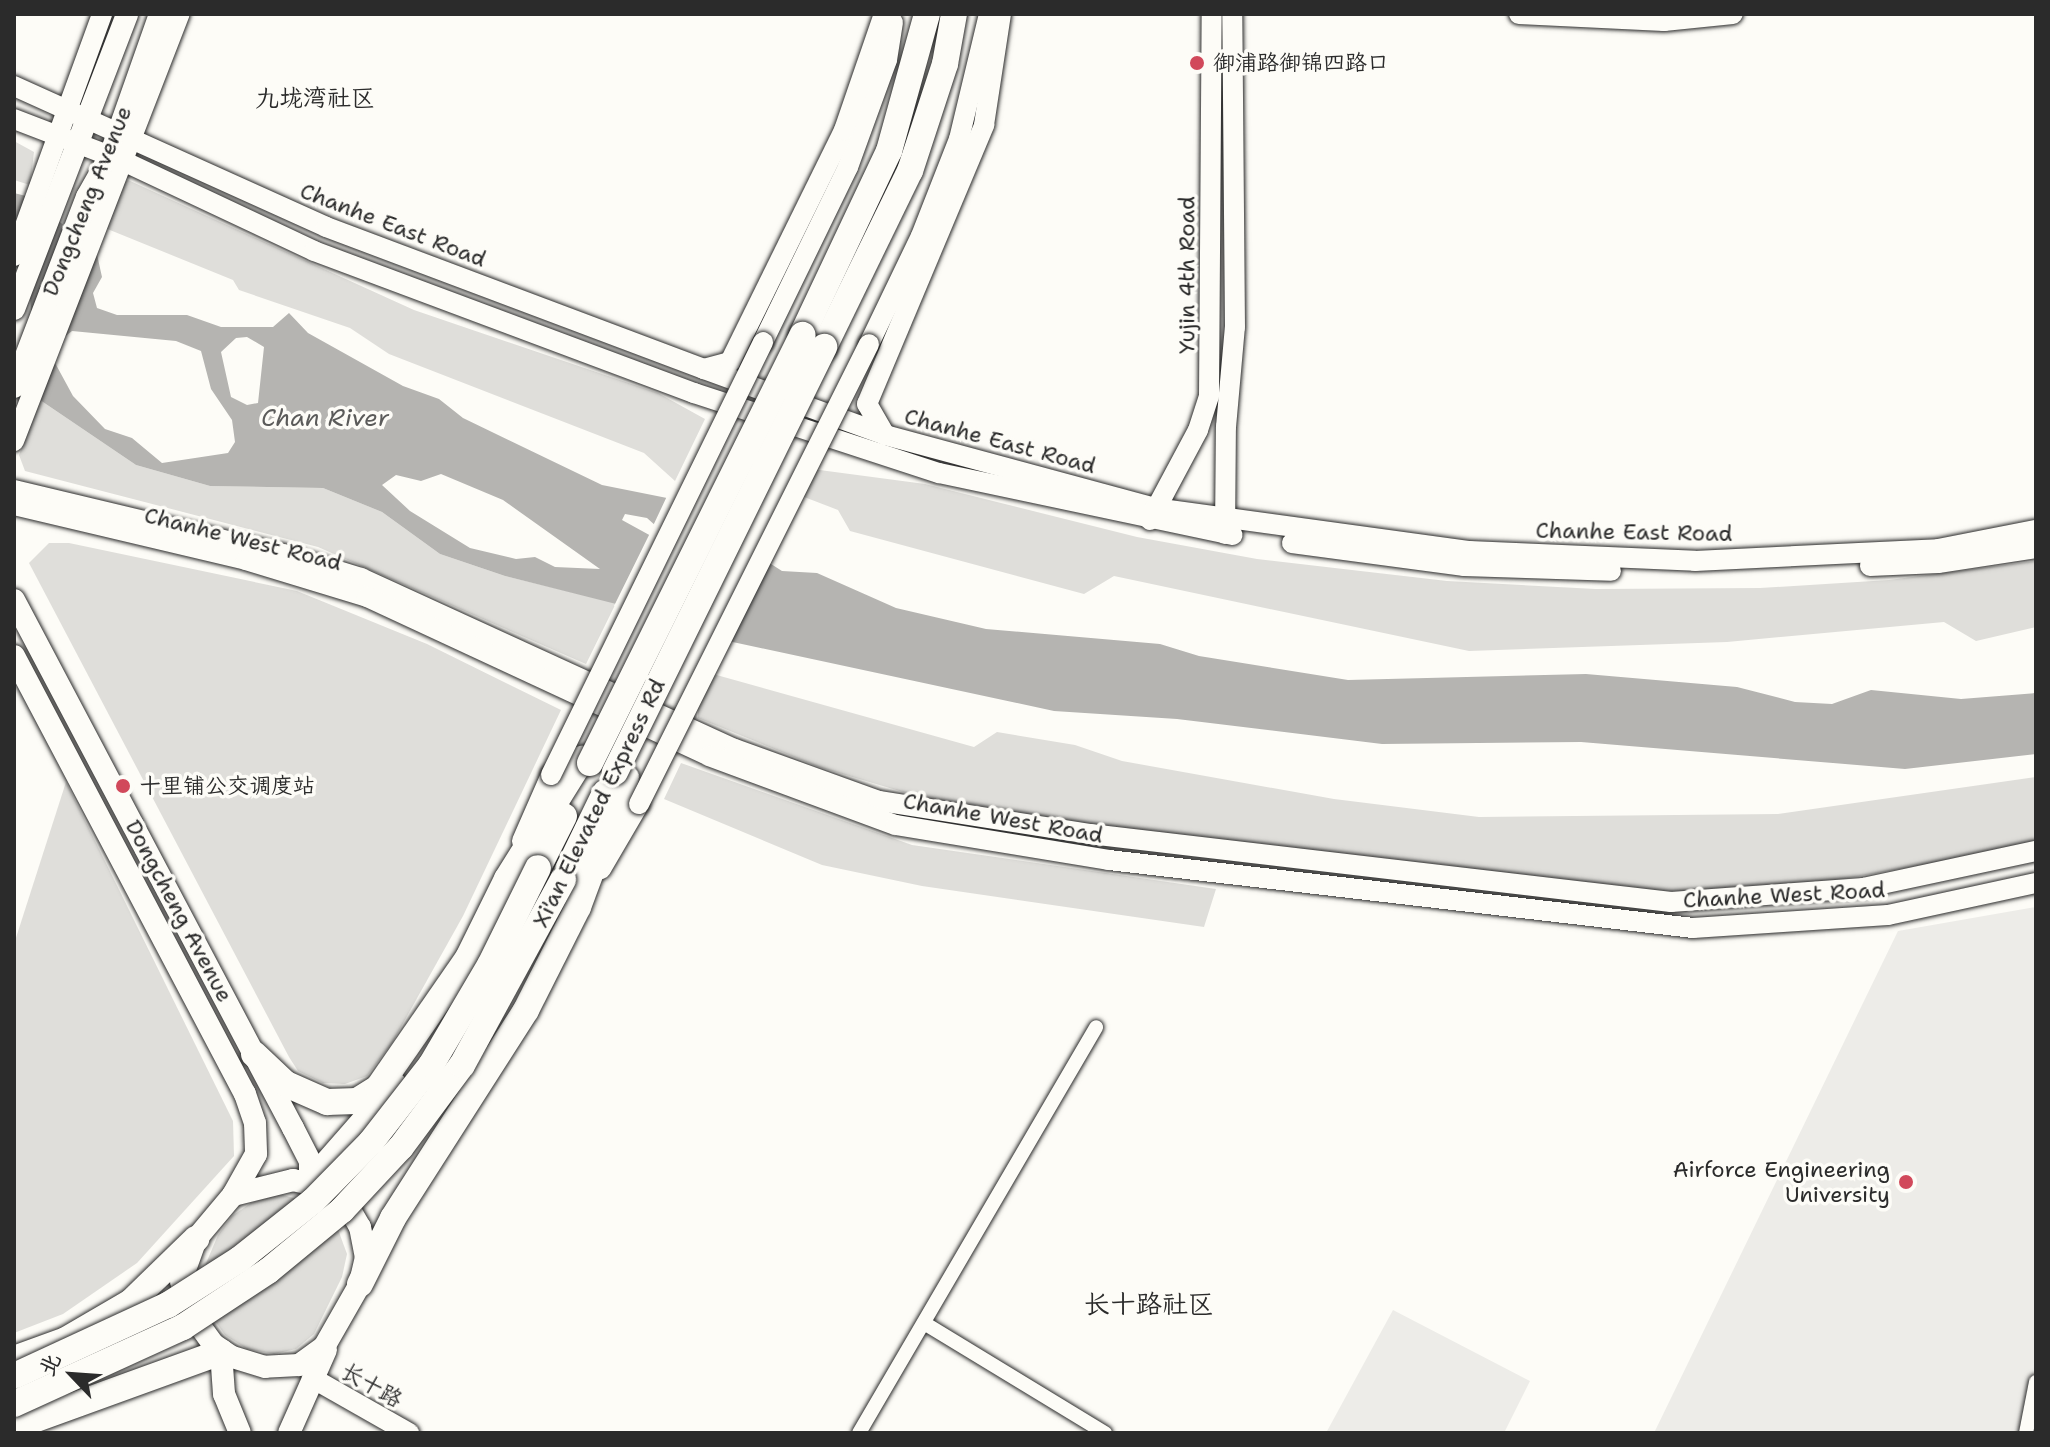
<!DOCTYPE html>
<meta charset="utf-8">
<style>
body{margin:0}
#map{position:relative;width:2050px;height:1447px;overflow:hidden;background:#fdfcf7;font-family:"Shantell Sans","LXGW WenKai TC",sans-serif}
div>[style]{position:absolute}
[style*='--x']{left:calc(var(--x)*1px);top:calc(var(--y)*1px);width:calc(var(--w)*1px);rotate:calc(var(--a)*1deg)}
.built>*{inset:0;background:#edece8}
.green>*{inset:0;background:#dfdeda}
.water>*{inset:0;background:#b5b4b1}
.pier>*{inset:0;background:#fdfcf7}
.roads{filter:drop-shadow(0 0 2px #2b2b2b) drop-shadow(0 0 2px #2b2b2b)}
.street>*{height:14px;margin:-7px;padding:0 7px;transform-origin:7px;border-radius:7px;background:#fdfcf7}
.secondary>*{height:20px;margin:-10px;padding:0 10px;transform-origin:10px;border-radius:10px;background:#fdfcf7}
.primary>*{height:22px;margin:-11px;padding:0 11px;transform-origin:11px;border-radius:11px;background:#fdfcf7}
.highway>*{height:26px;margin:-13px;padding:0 13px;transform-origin:13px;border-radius:13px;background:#fdfcf7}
.bridges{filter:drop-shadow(0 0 2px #2b2b2b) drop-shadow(0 0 2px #2b2b2b)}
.secondary-bridge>*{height:20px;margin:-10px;padding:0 10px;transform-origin:10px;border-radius:10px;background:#fdfcf7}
.highway-bridge>*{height:26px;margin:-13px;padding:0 13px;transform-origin:13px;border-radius:13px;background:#fdfcf7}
.dots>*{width:22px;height:22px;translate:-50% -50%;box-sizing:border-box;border:4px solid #fdfcf7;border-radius:50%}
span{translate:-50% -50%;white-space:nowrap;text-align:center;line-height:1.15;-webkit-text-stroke:7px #fdfcf7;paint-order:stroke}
.poi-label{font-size:22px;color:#2b2b2b}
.left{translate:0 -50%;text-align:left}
.right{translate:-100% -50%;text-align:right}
.street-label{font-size:22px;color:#2b2b2b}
.neighbourhood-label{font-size:24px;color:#2b2b2b}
.water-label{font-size:24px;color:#5b5b5a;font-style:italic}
.quarter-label{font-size:26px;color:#2b2b2b}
.frame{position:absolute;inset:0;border:16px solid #2b2b2b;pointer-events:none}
.north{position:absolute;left:32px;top:1335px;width:80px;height:80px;-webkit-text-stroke:6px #fdfcf7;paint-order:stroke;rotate:295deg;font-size:22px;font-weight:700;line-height:32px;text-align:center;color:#2b2b2b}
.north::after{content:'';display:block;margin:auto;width:28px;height:36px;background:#2b2b2b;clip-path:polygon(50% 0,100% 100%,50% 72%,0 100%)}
</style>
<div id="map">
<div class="built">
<i style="clip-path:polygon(2036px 907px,2036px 1433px,1654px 1433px,1898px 931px)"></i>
<i style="clip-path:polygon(1393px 1310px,1530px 1381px,1504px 1433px,1326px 1433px)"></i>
</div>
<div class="green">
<i style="clip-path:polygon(14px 141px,34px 152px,30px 185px,14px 180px)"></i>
<i style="clip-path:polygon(128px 180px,414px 310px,658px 393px,705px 419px,675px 481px,644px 453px,389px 354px,350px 328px,239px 290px,233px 280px,105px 228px,120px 184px)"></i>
<i style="clip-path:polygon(40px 400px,136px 465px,210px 486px,323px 488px,382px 512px,440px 554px,505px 576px,616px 603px,586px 664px,318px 547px,25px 471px,19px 455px)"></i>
<i style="clip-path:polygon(812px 469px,925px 484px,1137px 537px,1257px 559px,1447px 581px,1596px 589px,1760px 588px,1889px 580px,2036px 561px,2036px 627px,1976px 641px,1944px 622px,1727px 642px,1469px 651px,1114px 576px,1084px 594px,850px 531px,838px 510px,799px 495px)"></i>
<i style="clip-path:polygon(49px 543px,69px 543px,297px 591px,427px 644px,561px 710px,463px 916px,392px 1043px,367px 1076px,345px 1084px,323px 1083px,298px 1071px,289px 1057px,29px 563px)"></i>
<i style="clip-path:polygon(713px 674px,974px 747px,997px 732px,1075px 745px,1122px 761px,1334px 799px,1479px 817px,1778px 814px,2036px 777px,2036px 845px,1730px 899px,1374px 867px,930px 800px,819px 767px,698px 718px,698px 705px)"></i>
<i style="clip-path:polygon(681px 763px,912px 845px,1216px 889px,1204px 927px,922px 886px,822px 865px,664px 799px)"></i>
<i style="clip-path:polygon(66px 782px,233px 1121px,234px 1156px,137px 1263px,63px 1314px,14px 1333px,14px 944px)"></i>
<i style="clip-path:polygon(280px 1194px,303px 1201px,336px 1224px,347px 1254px,342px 1277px,314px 1334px,296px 1349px,274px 1354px,247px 1349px,225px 1335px,203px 1304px,199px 1280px,218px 1235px,232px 1216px,251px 1203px)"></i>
</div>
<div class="water">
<i style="clip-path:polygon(evenodd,14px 193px,26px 196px,96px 250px,102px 277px,93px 293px,97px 308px,117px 315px,187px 315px,221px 327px,273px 327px,289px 313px,308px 333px,403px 386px,439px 399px,463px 418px,602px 485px,667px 498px,782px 571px,817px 573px,896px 608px,986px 629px,1160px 644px,1199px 656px,1348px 680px,1586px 674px,1737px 687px,1795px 702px,1832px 704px,1871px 690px,1961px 699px,2036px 693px,2036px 754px,1905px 769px,1581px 742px,1382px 744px,1177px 719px,1054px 711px,728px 641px,640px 610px,505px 576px,440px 554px,382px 512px,323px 488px,210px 486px,136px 465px,40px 400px,23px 227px,14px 223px,14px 193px,72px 331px,176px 341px,201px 351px,211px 389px,232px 420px,235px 442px,228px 453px,162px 463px,132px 438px,105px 429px,73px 396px,48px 350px,72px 331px,14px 193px,247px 337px,264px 347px,258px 403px,247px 405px,231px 397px,221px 352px,236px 338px,247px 337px,14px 193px,441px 474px,503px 500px,600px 569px,555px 567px,535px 557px,516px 559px,470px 548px,410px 511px,382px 485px,396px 475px,421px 481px,441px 474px,14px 193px,625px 514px,647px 518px,676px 544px,673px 548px,622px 520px,625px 514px)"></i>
</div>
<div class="pier">
<i style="clip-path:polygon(668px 494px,704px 511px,769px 558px,727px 645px,614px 606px,651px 531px,663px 538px,652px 528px)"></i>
</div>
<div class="roads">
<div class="street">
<i style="--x:924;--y:1323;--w:212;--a:31.3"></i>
<i style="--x:859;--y:1433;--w:470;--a:-59.7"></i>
<i style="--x:2026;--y:1433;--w:52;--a:-78.9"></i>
</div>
<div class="secondary">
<i style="--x:1519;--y:14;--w:145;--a:2.8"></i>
<i style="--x:1664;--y:21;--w:69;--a:-5.8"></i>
<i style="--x:14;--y:86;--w:342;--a:24.3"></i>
<i style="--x:326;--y:227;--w:404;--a:20.6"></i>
<i style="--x:704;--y:369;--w:193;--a:20"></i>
<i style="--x:885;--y:435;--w:280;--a:15.1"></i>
<i style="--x:1155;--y:508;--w:317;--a:7.8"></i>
<i style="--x:1469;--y:551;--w:226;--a:2.5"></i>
<i style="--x:1695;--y:561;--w:243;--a:-2.8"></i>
<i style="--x:1938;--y:549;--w:100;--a:-11"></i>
<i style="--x:14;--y:119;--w:115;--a:21"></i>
<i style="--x:121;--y:160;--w:213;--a:25.2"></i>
<i style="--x:314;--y:251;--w:406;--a:20.5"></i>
<i style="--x:694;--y:393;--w:258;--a:18.1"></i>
<i style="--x:939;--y:473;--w:300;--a:11.9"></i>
<i style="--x:14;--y:256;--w:258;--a:-70"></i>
<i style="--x:763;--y:342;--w:195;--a:-64.1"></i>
<i style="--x:848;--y:167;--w:114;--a:-70"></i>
<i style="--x:887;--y:60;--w:38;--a:-81"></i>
<i style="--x:869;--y:344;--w:120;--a:-64.3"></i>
<i style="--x:921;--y:236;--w:104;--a:-68.6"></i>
<i style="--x:959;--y:139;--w:129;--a:-76.5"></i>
<i style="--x:704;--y:369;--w:27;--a:-15"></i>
<i style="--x:730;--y:362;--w:258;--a:-63.8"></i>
<i style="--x:844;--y:130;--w:123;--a:-71"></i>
<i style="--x:885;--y:435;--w:36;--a:-120"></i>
<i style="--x:867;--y:404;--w:303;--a:-67.2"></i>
<i style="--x:984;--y:125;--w:112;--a:-81.3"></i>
<i style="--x:14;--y:441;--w:458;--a:-68.8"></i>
<i style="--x:14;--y:490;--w:277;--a:13.4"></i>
<i style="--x:283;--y:554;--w:82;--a:17.1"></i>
<i style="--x:361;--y:578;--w:411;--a:24.6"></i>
<i style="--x:735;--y:749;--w:153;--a:19.9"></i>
<i style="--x:879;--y:801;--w:214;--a:8.9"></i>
<i style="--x:1090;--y:834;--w:585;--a:6.68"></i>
<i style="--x:1671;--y:902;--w:193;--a:-4.2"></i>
<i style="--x:1863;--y:888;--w:177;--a:-12.1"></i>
<i style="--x:14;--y:505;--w:238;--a:13.3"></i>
<i style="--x:246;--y:560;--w:127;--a:17"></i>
<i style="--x:367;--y:597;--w:377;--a:24.9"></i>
<i style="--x:709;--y:756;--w:199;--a:20.3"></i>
<i style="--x:896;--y:825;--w:216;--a:9.3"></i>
<i style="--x:1109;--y:860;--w:588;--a:6.64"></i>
<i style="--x:1693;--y:928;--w:195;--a:-3.8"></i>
<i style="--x:1888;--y:915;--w:151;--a:-12.2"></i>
<i style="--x:1150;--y:520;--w:102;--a:-61.9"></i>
<i style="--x:1198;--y:430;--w:36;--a:-72"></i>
<i style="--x:1209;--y:396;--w:382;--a:-89.6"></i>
<i style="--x:1225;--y:534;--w:107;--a:-89.5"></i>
<i style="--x:1226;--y:427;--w:100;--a:-84.9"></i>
<i style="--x:1235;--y:327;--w:313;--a:-90.5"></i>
<i style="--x:1292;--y:543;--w:174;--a:7.6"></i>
<i style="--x:1464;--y:566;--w:147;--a:1.9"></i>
<i style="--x:1870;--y:566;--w:68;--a:-2.5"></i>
<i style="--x:1938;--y:563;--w:99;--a:-8.7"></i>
<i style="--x:522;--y:841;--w:72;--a:-66.3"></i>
<i style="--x:601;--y:869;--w:75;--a:-59.7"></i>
<i style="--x:312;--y:1378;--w:112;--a:29.6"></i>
</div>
<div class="primary">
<i style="--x:14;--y:309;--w:316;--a:-69"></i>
<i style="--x:14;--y:387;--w:204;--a:-69"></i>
<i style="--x:87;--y:197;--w:47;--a:-60.7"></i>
<i style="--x:110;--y:156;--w:151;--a:-70.6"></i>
<i style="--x:14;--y:600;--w:597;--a:62.15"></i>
<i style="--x:293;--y:1128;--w:38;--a:63"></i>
<i style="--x:310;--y:1162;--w:21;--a:90"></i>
<i style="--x:14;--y:656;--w:495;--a:62.2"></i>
<i style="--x:245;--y:1094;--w:31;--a:71"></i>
<i style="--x:255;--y:1123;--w:31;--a:88"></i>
<i style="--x:256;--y:1154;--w:47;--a:119.3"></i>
<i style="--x:293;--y:1180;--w:27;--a:13"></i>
<i style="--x:319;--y:1186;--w:39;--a:38"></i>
<i style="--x:350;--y:1210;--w:20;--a:60"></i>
<i style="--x:360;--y:1227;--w:31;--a:79"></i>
<i style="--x:366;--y:1257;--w:28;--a:103"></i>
<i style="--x:360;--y:1284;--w:73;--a:119.7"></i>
<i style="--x:324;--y:1347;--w:31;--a:144"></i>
<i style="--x:299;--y:1365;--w:34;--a:177"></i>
<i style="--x:265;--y:1367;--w:34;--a:-163"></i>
<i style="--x:232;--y:1357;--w:23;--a:-146"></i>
<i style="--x:213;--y:1344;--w:37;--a:-126"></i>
<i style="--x:191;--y:1314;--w:34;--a:-107"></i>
<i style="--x:181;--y:1281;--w:45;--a:-70.3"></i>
<i style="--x:196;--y:1239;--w:57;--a:-49.9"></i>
<i style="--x:233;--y:1195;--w:62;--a:-14"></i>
<i style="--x:221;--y:1352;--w:42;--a:85.9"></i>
<i style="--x:224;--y:1394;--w:42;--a:67.7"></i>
<i style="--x:289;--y:1433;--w:91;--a:-66"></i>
</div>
<div class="highway">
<i style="--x:802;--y:335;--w:204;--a:-64.7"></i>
<i style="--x:889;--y:151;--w:142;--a:-74.5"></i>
<i style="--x:824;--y:347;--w:196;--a:-64"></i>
<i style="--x:910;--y:171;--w:113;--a:-71.9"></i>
<i style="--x:945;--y:64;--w:51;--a:-79.8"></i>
<i style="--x:538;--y:868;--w:58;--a:-63.4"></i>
<i style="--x:563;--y:880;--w:97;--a:-64.2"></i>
<i style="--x:254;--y:1054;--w:44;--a:43.2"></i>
<i style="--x:286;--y:1084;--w:45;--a:23.7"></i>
<i style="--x:327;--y:1102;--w:30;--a:-2"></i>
<i style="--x:357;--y:1101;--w:25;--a:-32"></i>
<i style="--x:378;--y:1088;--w:158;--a:-55.3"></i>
<i style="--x:468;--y:958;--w:88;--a:-63.7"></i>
<i style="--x:507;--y:879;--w:142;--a:-58"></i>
<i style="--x:310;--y:1183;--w:129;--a:-48.8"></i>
<i style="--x:360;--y:1284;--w:74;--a:-63.4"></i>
<i style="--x:393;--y:1218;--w:247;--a:-57.4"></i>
<i style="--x:526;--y:1010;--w:115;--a:-63.2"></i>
<i style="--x:578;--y:907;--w:138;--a:-69.6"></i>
<i style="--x:14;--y:1359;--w:55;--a:-20.1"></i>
<i style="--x:66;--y:1340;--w:75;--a:-30.3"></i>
<i style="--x:131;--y:1302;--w:91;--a:-44.1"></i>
<i style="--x:14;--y:1427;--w:220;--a:-19.9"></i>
</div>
</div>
<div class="bridges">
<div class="secondary-bridge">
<i style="--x:551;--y:775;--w:482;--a:-63.9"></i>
<i style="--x:639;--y:804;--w:514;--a:-63.43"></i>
</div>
<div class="highway-bridge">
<i style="--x:590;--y:763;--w:478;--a:-63.6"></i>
<i style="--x:615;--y:772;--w:474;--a:-63.8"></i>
<i style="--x:14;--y:1376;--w:170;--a:-24.8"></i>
<i style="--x:168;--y:1305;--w:85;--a:-32.6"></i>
<i style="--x:240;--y:1259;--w:93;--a:-38.5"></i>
<i style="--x:313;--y:1201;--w:83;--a:-45.5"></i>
<i style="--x:371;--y:1142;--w:98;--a:-52.1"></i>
<i style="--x:431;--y:1065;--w:116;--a:-59.5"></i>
<i style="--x:490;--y:965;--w:108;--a:-63.7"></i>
<i style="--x:14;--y:1404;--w:186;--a:-24.5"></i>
<i style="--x:183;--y:1327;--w:102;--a:-33.4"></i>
<i style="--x:268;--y:1271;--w:96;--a:-39.5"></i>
<i style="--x:342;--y:1210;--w:86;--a:-46.9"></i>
<i style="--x:401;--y:1147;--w:102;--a:-53.4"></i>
<i style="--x:462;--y:1065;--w:211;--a:-61.4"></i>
</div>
</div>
<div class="dots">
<i style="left:1197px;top:63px;background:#d1495b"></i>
<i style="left:123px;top:786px;background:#d1495b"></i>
<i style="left:1906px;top:1182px;background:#d1495b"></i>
</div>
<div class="poi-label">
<span class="left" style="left:1213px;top:63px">御浦路御锦四路口</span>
<span class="left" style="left:139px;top:786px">十里铺公交调度站</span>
<span class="right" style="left:1890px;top:1182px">Airforce Engineering<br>University</span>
</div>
<div class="street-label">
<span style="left:87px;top:201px;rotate:-68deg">Dongcheng Avenue</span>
<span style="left:393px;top:225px;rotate:21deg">Chanhe East Road</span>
<span style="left:1187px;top:275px;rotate:-90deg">Yujin 4th Road</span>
<span style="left:1000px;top:441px;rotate:15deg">Chanhe East Road</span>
<span style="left:1634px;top:532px;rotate:1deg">Chanhe East Road</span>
<span style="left:243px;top:539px;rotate:14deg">Chanhe West Road</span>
<span style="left:599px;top:803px;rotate:-64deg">Xi'an Elevated Express Rd</span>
<span style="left:1003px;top:818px;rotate:10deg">Chanhe West Road</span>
<span style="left:1784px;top:895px;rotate:-3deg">Chanhe West Road</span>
<span style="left:179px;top:911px;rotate:62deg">Dongcheng Avenue</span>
<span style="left:372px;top:1385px;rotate:30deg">长十路</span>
</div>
<div class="neighbourhood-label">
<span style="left:315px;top:99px">九垅湾社区</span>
</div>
<div class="water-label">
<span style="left:325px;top:419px">Chan River</span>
</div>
<div class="quarter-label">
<span style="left:1149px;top:1304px">长十路社区</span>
</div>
<div class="frame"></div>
<div class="north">北</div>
</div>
